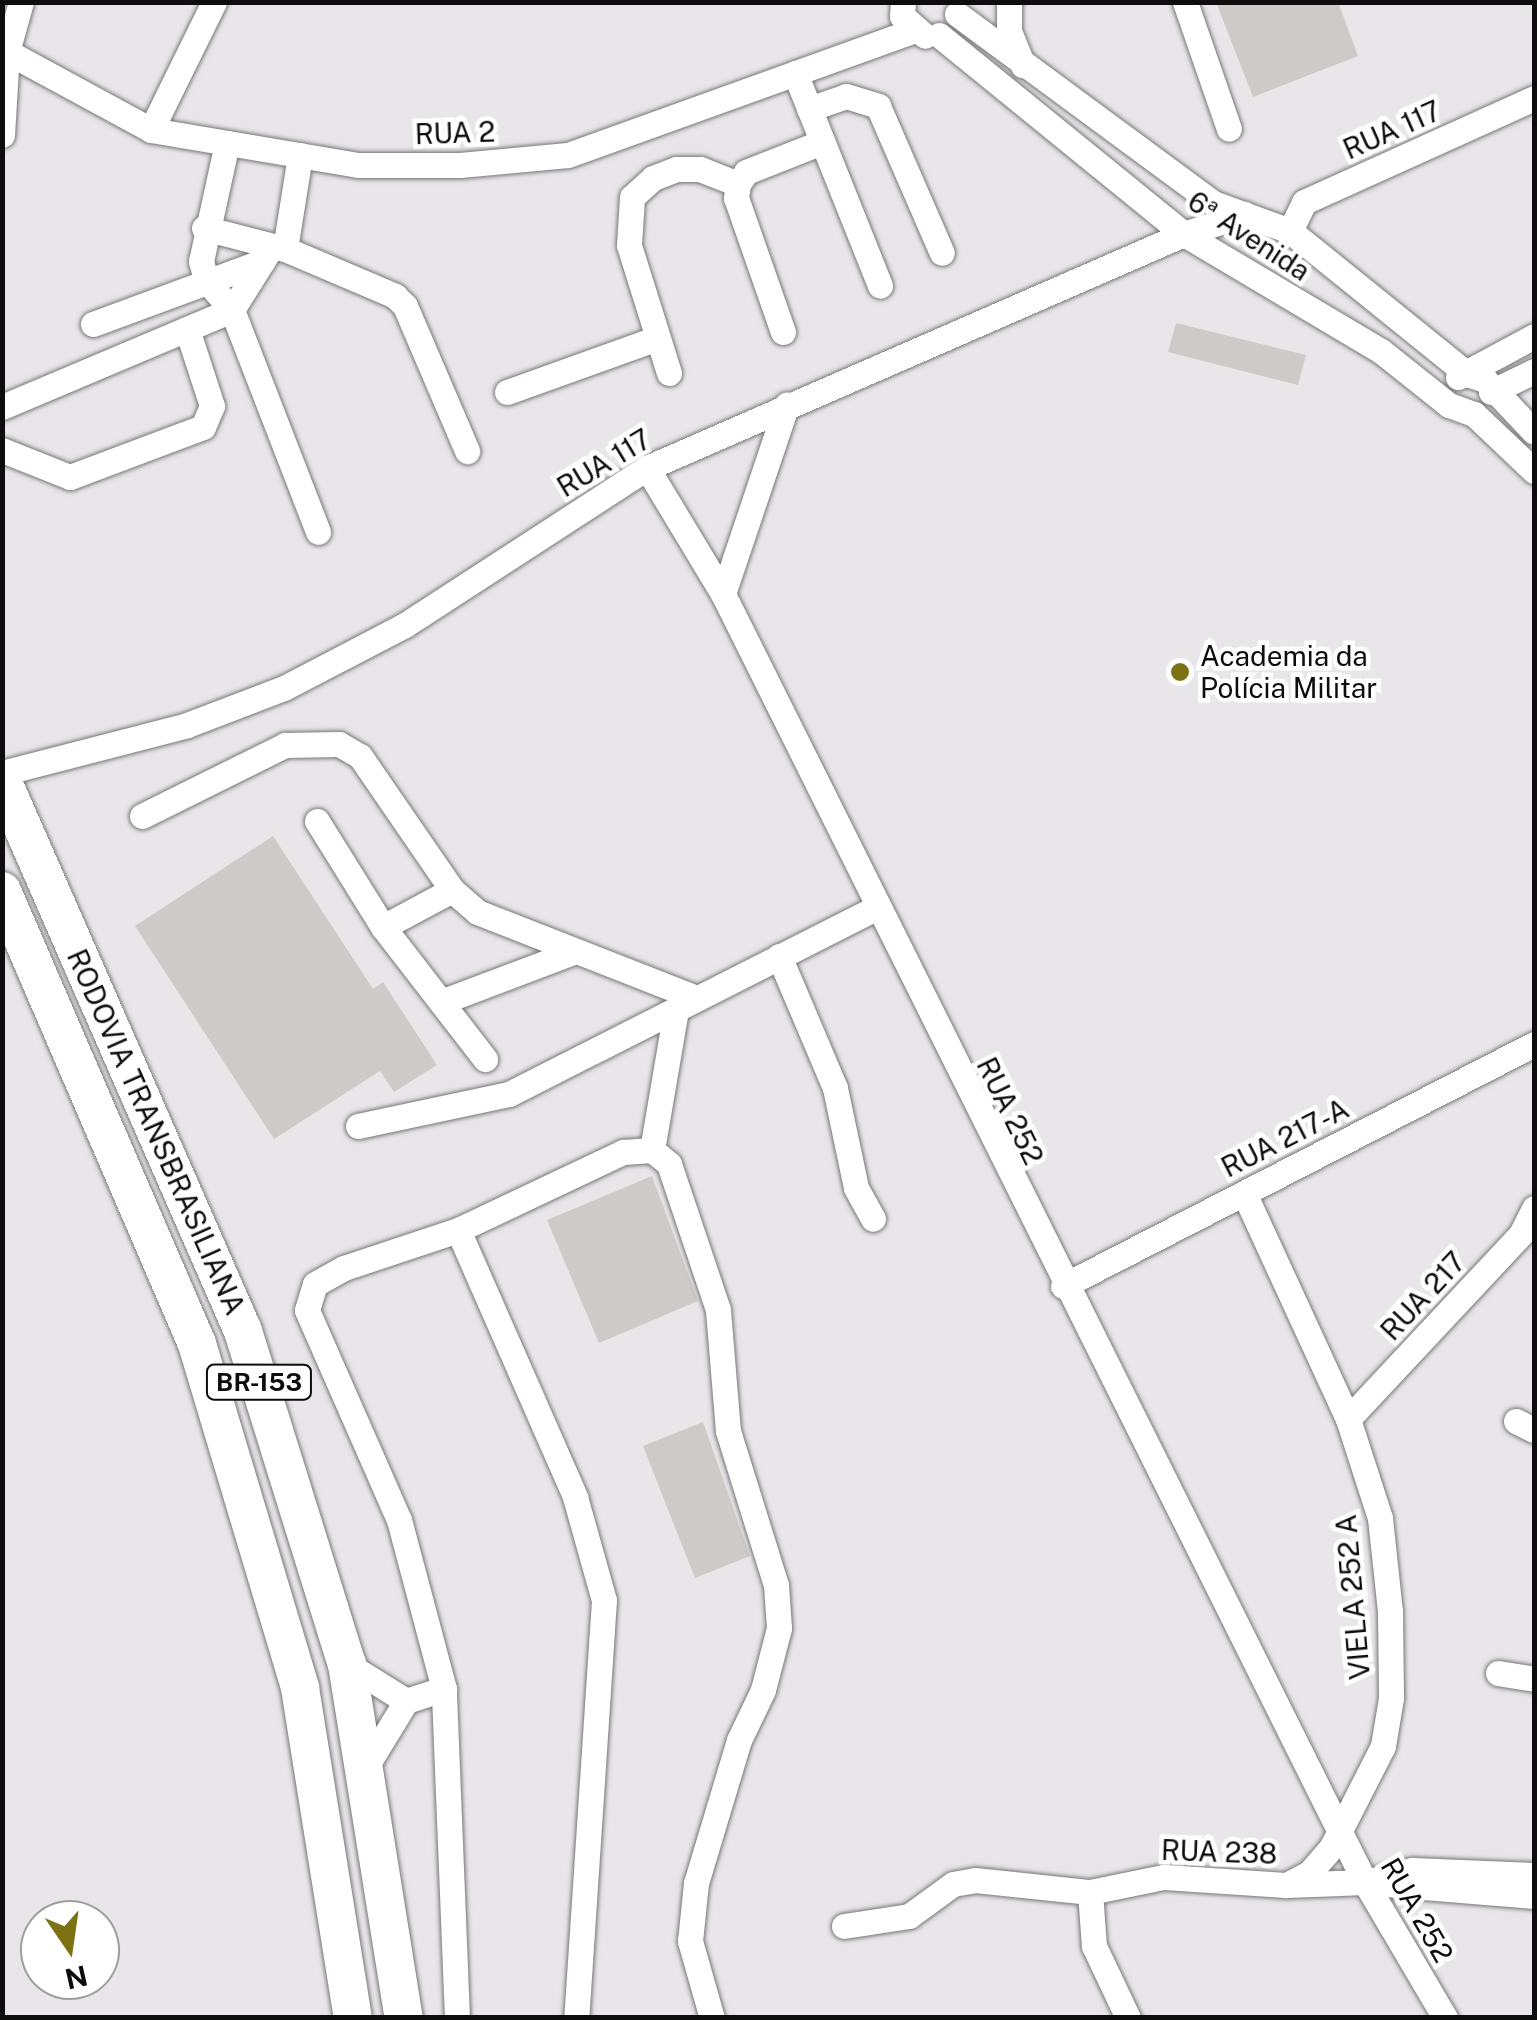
<!DOCTYPE html>
<meta charset="utf-8">
<style>
body{margin:0}
#map{position:relative;width:1537px;height:2020px;overflow:hidden;background:#e9e6ea;font-family:"Public Sans",sans-serif}
div>[style]{position:absolute}
[style*='--x']{left:calc(var(--x)*1px);top:calc(var(--y)*1px);width:calc(var(--w)*1px);rotate:calc(var(--a)*1deg)}
.building>*{inset:0;background:#cccbc7}
.roads{filter:drop-shadow(0 0 2px #787679) drop-shadow(0 0 2px #787679)}
.minor>*{height:25px;margin:-12.5px;padding:0 12.5px;transform-origin:12.5px;border-radius:12.5px;background:#fff}
.highway>*{height:38px;margin:-19px;padding:0 19px;transform-origin:19px;border-radius:19px;background:#fff}
.dots>*{width:28px;height:28px;translate:-50% -50%;box-sizing:border-box;border:5px solid #fff;border-radius:50%}
span{translate:-50% -50%;white-space:nowrap;text-align:center;line-height:1.15;-webkit-text-stroke:9px #fff;paint-order:stroke}
.shield-label span{padding:2px 8px;background:#fff;border:2px solid;border-radius:8px;-webkit-text-stroke-width:0}
.shield-label{font-size:25px;color:#0e0d0e;font-weight:700}
.street-label{font-size:28px;color:#0e0d0e}
.poi-label{font-size:28px;color:#0e0d0e}
.left{translate:0 -50%;text-align:left}
.frame{position:absolute;inset:0;border:5px solid #0e0d0e;pointer-events:none}
.north{position:absolute;left:20px;top:1900px;width:100px;height:100px;box-sizing:border-box;background:#fff;border:2px solid #9f9e9f;border-radius:50%;rotate:167deg;font-size:28px;font-weight:700;line-height:40px;text-align:center;color:#0e0d0e}
.north::after{content:'';display:block;margin:auto;width:35px;height:45px;background:#7c7213;clip-path:polygon(50% 0,100% 100%,50% 72%,0 100%)}
</style>
<div id="map">
<div class="building">
<i style="clip-path:polygon(1216px 2px,1338px 2px,1358px 56px,1253px 97px)"></i>
<i style="clip-path:polygon(1176px 323px,1306px 355px,1298px 385px,1168px 352px)"></i>
<i style="clip-path:polygon(273px 836px,373px 989px,383px 982px,437px 1065px,394px 1092px,380px 1071px,274px 1139px,135px 926px)"></i>
<i style="clip-path:polygon(652px 1176px,698px 1301px,599px 1343px,547px 1220px)"></i>
<i style="clip-path:polygon(703px 1422px,750px 1556px,695px 1578px,643px 1446px)"></i>
</div>
<div class="roads">
<div class="minor">
<i style="--x:903;--y:2;--w:14;--a:94"></i>
<i style="--x:902;--y:16;--w:30;--a:41"></i>
<i style="--x:1009;--y:2;--w:29;--a:90"></i>
<i style="--x:1009;--y:31;--w:37;--a:68"></i>
<i style="--x:1185;--y:2;--w:134;--a:70.9"></i>
<i style="--x:957;--y:14;--w:318;--a:36.4"></i>
<i style="--x:1213;--y:203;--w:82;--a:20"></i>
<i style="--x:1290;--y:231;--w:228;--a:38.9"></i>
<i style="--x:1467;--y:374;--w:19;--a:18"></i>
<i style="--x:1485;--y:380;--w:71;--a:46.7"></i>
<i style="--x:939;--y:35;--w:316;--a:39.1"></i>
<i style="--x:1184;--y:234;--w:229;--a:30.7"></i>
<i style="--x:1381;--y:351;--w:87;--a:38.5"></i>
<i style="--x:1449;--y:405;--w:27;--a:20"></i>
<i style="--x:1474;--y:414;--w:83;--a:43.5"></i>
<i style="--x:2;--y:49;--w:170;--a:28.5"></i>
<i style="--x:151;--y:130;--w:210;--a:9.6"></i>
<i style="--x:358;--y:165;--w:102;--a:0"></i>
<i style="--x:460;--y:165;--w:108;--a:-5.3"></i>
<i style="--x:568;--y:155;--w:366;--a:-19.8"></i>
<i style="--x:795;--y:73;--w:229;--a:68.2"></i>
<i style="--x:809;--y:109;--w:39;--a:-19"></i>
<i style="--x:846;--y:96;--w:34;--a:17"></i>
<i style="--x:878;--y:106;--w:160;--a:66.5"></i>
<i style="--x:151;--y:130;--w:143;--a:-63.8"></i>
<i style="--x:2;--y:135;--w:83;--a:-86.6"></i>
<i style="--x:7;--y:52;--w:52;--a:-74.4"></i>
<i style="--x:227;--y:143;--w:121;--a:102.4"></i>
<i style="--x:201;--y:261;--w:20;--a:75"></i>
<i style="--x:206;--y:280;--w:40;--a:49"></i>
<i style="--x:232;--y:310;--w:238;--a:68.8"></i>
<i style="--x:204;--y:228;--w:84;--a:14.5"></i>
<i style="--x:285;--y:249;--w:120;--a:23.1"></i>
<i style="--x:395;--y:296;--w:14;--a:45"></i>
<i style="--x:405;--y:306;--w:158;--a:66.8"></i>
<i style="--x:1290;--y:231;--w:32;--a:-64"></i>
<i style="--x:1304;--y:202;--w:252;--a:-24.3"></i>
<i style="--x:285;--y:249;--w:95;--a:-80.9"></i>
<i style="--x:93;--y:324;--w:181;--a:-20.3"></i>
<i style="--x:783;--y:332;--w:142;--a:-109.3"></i>
<i style="--x:736;--y:198;--w:14;--a:-82"></i>
<i style="--x:738;--y:184;--w:14;--a:-56"></i>
<i style="--x:746;--y:172;--w:82;--a:-21.5"></i>
<i style="--x:669;--y:373;--w:134;--a:-107.4"></i>
<i style="--x:629;--y:245;--w:48;--a:-86.4"></i>
<i style="--x:632;--y:197;--w:28;--a:-42"></i>
<i style="--x:653;--y:178;--w:25;--a:-21"></i>
<i style="--x:676;--y:169;--w:24;--a:0"></i>
<i style="--x:700;--y:169;--w:41;--a:21.5"></i>
<i style="--x:1458;--y:377;--w:86;--a:-28.3"></i>
<i style="--x:507;--y:392;--w:160;--a:-19.7"></i>
<i style="--x:1491;--y:392;--w:48;--a:-26"></i>
<i style="--x:2;--y:407;--w:250;--a:-22.9"></i>
<i style="--x:232;--y:310;--w:75;--a:-58"></i>
<i style="--x:2;--y:450;--w:73;--a:21.7"></i>
<i style="--x:70;--y:477;--w:142;--a:-20.6"></i>
<i style="--x:203;--y:427;--w:23;--a:-67"></i>
<i style="--x:212;--y:406;--w:81;--a:-108"></i>
<i style="--x:647;--y:468;--w:147;--a:58.9"></i>
<i style="--x:723;--y:594;--w:1439;--a:63.51"></i>
<i style="--x:1365;--y:1882;--w:158;--a:59.5"></i>
<i style="--x:723;--y:594;--w:200;--a:-71.4"></i>
<i style="--x:2;--y:773;--w:191;--a:-14.5"></i>
<i style="--x:187;--y:725;--w:104;--a:-20.9"></i>
<i style="--x:284;--y:688;--w:136;--a:-27.5"></i>
<i style="--x:405;--y:625;--w:288;--a:-33"></i>
<i style="--x:647;--y:468;--w:586;--a:-23.55"></i>
<i style="--x:1184;--y:234;--w:64;--a:-18.2"></i>
<i style="--x:142;--y:816;--w:160;--a:-26.4"></i>
<i style="--x:285;--y:745;--w:54;--a:-1.1"></i>
<i style="--x:339;--y:744;--w:24;--a:30"></i>
<i style="--x:360;--y:756;--w:163;--a:55.5"></i>
<i style="--x:452;--y:890;--w:33;--a:41"></i>
<i style="--x:477;--y:912;--w:236;--a:21.4"></i>
<i style="--x:317;--y:821;--w:125;--a:58.1"></i>
<i style="--x:383;--y:927;--w:167;--a:52.3"></i>
<i style="--x:383;--y:927;--w:78;--a:-28.2"></i>
<i style="--x:779;--y:956;--w:143;--a:67"></i>
<i style="--x:835;--y:1088;--w:102;--a:78.1"></i>
<i style="--x:856;--y:1188;--w:35;--a:61"></i>
<i style="--x:441;--y:1002;--w:144;--a:-20.7"></i>
<i style="--x:358;--y:1126;--w:154;--a:-12"></i>
<i style="--x:509;--y:1094;--w:411;--a:-26.9"></i>
<i style="--x:652;--y:1150;--w:143;--a:-80.3"></i>
<i style="--x:1244;--y:1193;--w:249;--a:65.3"></i>
<i style="--x:1348;--y:1419;--w:104;--a:72.1"></i>
<i style="--x:1380;--y:1518;--w:95;--a:83.9"></i>
<i style="--x:1390;--y:1612;--w:86;--a:89.3"></i>
<i style="--x:1391;--y:1698;--w:49;--a:99.5"></i>
<i style="--x:1383;--y:1746;--w:114;--a:117"></i>
<i style="--x:1331;--y:1848;--w:33;--a:131"></i>
<i style="--x:1309;--y:1873;--w:26;--a:152"></i>
<i style="--x:458;--y:1230;--w:292;--a:66.3"></i>
<i style="--x:575;--y:1497;--w:107;--a:74.3"></i>
<i style="--x:604;--y:1600;--w:419;--a:93.8"></i>
<i style="--x:1063;--y:1286;--w:530;--a:-27.19"></i>
<i style="--x:1348;--y:1419;--w:253;--a:-46.9"></i>
<i style="--x:1521;--y:1234;--w:29;--a:-63"></i>
<i style="--x:1516;--y:1421;--w:20;--a:27"></i>
<i style="--x:347;--y:1664;--w:70;--a:32.1"></i>
<i style="--x:1498;--y:1673;--w:36;--a:9"></i>
<i style="--x:367;--y:1765;--w:75;--a:-58.6"></i>
<i style="--x:406;--y:1701;--w:40;--a:-18"></i>
<i style="--x:1375;--y:1883;--w:160;--a:4.7"></i>
<i style="--x:1090;--y:1892;--w:54;--a:85.8"></i>
<i style="--x:1094;--y:1946;--w:80;--a:64.7"></i>
<i style="--x:844;--y:1926;--w:66;--a:-8.7"></i>
<i style="--x:909;--y:1916;--w:54;--a:-36"></i>
<i style="--x:953;--y:1884;--w:22;--a:-10"></i>
<i style="--x:975;--y:1880;--w:116;--a:6"></i>
<i style="--x:1090;--y:1892;--w:76;--a:-11.5"></i>
<i style="--x:1164;--y:1877;--w:122;--a:3.8"></i>
<i style="--x:1286;--y:1885;--w:79;--a:-2.2"></i>
<i style="--x:1365;--y:1882;--w:49;--a:-14.3"></i>
<i style="--x:1412;--y:1870;--w:122;--a:2.3"></i>
<i style="--x:457;--y:2018;--w:329;--a:-92.3"></i>
<i style="--x:444;--y:1689;--w:175;--a:-104.9"></i>
<i style="--x:399;--y:1520;--w:229;--a:-113.7"></i>
<i style="--x:307;--y:1310;--w:27;--a:-73"></i>
<i style="--x:315;--y:1284;--w:33;--a:-29"></i>
<i style="--x:344;--y:1268;--w:120;--a:-18.4"></i>
<i style="--x:458;--y:1230;--w:183;--a:-25.3"></i>
<i style="--x:623;--y:1152;--w:29;--a:-4"></i>
<i style="--x:652;--y:1150;--w:22;--a:39"></i>
<i style="--x:669;--y:1164;--w:154;--a:71.4"></i>
<i style="--x:718;--y:1310;--w:121;--a:85.3"></i>
<i style="--x:728;--y:1431;--w:161;--a:72.7"></i>
<i style="--x:776;--y:1585;--w:43;--a:86"></i>
<i style="--x:779;--y:1628;--w:64;--a:104.5"></i>
<i style="--x:763;--y:1690;--w:55;--a:115.6"></i>
<i style="--x:739;--y:1740;--w:149;--a:106.7"></i>
<i style="--x:696;--y:1883;--w:58;--a:95.9"></i>
<i style="--x:690;--y:1941;--w:80;--a:74.1"></i>
</div>
<div class="highway">
<i style="--x:2;--y:780;--w:601;--a:66.38"></i>
<i style="--x:243;--y:1331;--w:349;--a:72.7"></i>
<i style="--x:347;--y:1664;--w:359;--a:80.9"></i>
<i style="--x:2;--y:891;--w:493;--a:66.7"></i>
<i style="--x:197;--y:1344;--w:359;--a:73.3"></i>
<i style="--x:300;--y:1688;--w:334;--a:80.9"></i>
</div>
</div>
<div class="dots">
<i style="left:1180px;top:672px;background:#7c7213"></i>
</div>
<div class="shield-label">
<span style="left:259px;top:1382px">BR-153</span>
</div>
<div class="street-label">
<span style="left:1392px;top:130px;rotate:-24deg">RUA 117</span>
<span style="left:455px;top:133px;rotate:-2deg">RUA 2</span>
<span style="left:1249px;top:236px;rotate:33deg">6ª Avenida</span>
<span style="left:604px;top:463px;rotate:-31deg">RUA 117</span>
<span style="left:1010px;top:1111px;rotate:64deg">RUA 252</span>
<span style="left:156px;top:1132px;rotate:66deg">RODOVIA TRANSBRASILIANA</span>
<span style="left:1285px;top:1138px;rotate:-27deg">RUA 217-A</span>
<span style="left:1423px;top:1296px;rotate:-47deg">RUA 217</span>
<span style="left:1353px;top:1597px;rotate:-95deg">VIELA 252 A</span>
<span style="left:1219px;top:1852px;rotate:2deg">RUA 238</span>
<span style="left:1417px;top:1910px;rotate:60deg">RUA 252</span>
</div>
<div class="poi-label">
<span class="left" style="left:1200px;top:672px">Academia da<br>Polícia Militar</span>
</div>
<div class="frame"></div>
<div class="north">N</div>
</div>
